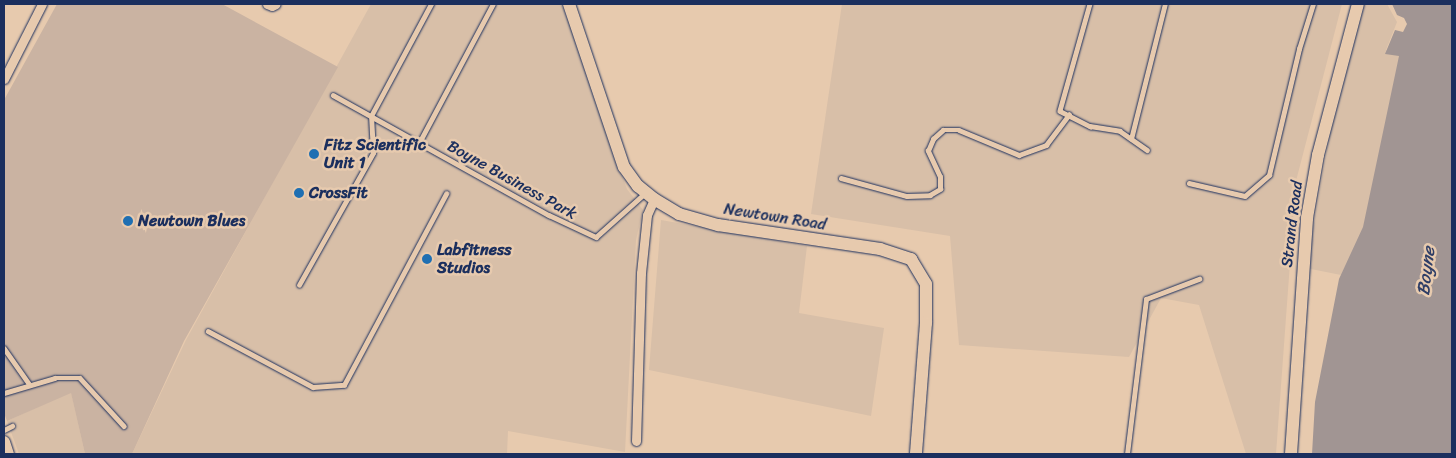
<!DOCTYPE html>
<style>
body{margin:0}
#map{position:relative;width:1456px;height:458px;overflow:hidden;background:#e7caae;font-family:Sriracha,sans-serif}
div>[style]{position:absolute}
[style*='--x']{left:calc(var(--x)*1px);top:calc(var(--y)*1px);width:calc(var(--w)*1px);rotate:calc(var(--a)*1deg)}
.built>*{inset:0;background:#d8bfa8}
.green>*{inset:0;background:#cab3a2}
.water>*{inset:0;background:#a19593}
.roads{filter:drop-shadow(0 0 1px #1b2f5e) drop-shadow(0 0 1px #1b2f5e)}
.lane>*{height:4.5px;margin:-2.25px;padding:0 2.25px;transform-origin:2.25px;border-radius:2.25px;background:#e7caae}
.street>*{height:9px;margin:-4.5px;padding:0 4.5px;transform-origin:4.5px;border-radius:4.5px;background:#e7caae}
.secondary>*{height:12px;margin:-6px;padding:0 6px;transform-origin:6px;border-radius:6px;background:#e7caae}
.dots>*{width:14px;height:14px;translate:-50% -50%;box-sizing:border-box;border:2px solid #e7caae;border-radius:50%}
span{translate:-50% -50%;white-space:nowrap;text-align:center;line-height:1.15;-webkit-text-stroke:5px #e7caae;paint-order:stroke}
.poi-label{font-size:16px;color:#1b2f5e;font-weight:700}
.left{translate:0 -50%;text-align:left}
.street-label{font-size:16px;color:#1b2f5e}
.water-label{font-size:18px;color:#2f3e66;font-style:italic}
.frame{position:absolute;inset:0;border:5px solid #1b2f5e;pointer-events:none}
</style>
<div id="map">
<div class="built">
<i style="clip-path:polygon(371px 4px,561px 4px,576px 38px,607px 137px,627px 189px,643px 210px,636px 240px,625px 452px,508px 431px,507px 454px,132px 454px,186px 340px)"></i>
<i style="clip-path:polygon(842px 4px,1342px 4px,1296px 181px,1276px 454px,1246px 454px,1199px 305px,1161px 298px,1129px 357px,959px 345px,950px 236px,811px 214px)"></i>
<i style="clip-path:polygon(1364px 4px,1387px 4px,1397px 22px,1386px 50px,1403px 56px,1366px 225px,1341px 275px,1306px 268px,1335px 105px)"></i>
<i style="clip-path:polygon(661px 220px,807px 246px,799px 313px,884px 328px,871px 416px,649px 370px)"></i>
<i style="clip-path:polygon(71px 392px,85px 454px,19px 454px,7px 421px)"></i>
</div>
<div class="green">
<i style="clip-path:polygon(57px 4px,222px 4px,338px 67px,184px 341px,132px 454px,85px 454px,71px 393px,7px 421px,4px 413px,4px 100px)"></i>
</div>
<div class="water">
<i style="clip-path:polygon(1392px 4px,1452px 4px,1452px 454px,1312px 454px,1315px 402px,1339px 279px,1363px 227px,1399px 56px,1385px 54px,1395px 30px,1403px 32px,1407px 24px,1404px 18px,1397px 15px)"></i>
</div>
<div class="roads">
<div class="lane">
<i style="--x:1090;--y:4;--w:111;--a:105.7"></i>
<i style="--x:1060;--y:111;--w:34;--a:27"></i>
<i style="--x:1090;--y:126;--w:30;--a:9"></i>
<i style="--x:1120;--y:131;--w:33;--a:35"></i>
<i style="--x:333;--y:95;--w:247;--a:29.1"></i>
<i style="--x:549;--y:215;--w:52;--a:25.1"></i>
<i style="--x:596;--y:237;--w:66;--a:-41.9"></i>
<i style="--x:1131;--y:139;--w:139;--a:-75.9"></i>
<i style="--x:419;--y:143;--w:157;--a:-62"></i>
<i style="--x:841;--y:178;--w:68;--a:15.3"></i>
<i style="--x:907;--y:196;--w:23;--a:-2"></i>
<i style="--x:930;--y:195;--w:12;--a:-31"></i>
<i style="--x:940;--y:189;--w:12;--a:-90"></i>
<i style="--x:940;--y:177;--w:29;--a:-115"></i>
<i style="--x:928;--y:151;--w:13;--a:-67"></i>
<i style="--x:933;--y:139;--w:13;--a:-42"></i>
<i style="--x:943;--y:130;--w:16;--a:0"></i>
<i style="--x:959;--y:130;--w:65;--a:22.6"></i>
<i style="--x:1019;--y:155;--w:29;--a:-20"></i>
<i style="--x:1046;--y:145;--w:38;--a:-53"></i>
<i style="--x:1189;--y:183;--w:57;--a:13.1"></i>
<i style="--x:1245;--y:196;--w:32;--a:-41"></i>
<i style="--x:1269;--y:175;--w:130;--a:-76.6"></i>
<i style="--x:1299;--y:49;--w:47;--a:-72.7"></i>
<i style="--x:299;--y:285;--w:151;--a:-60.7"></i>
<i style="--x:373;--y:153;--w:37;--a:-93"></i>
<i style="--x:371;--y:116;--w:127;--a:-61.8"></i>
<i style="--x:208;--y:331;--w:119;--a:28.1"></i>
<i style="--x:313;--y:387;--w:31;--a:-4"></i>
<i style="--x:344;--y:385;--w:217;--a:-61.9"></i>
<i style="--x:4;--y:348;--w:45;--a:54.9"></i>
<i style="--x:4;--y:393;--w:53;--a:-16.4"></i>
<i style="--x:55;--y:378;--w:25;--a:0"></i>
<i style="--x:80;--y:378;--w:65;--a:47.5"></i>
<i style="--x:4;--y:430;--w:9;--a:-27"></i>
<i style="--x:1127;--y:454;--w:156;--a:-83"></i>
<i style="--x:1146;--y:299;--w:57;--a:-20.7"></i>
</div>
<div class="street">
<i style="--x:267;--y:4;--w:5;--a:22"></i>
<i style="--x:272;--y:6;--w:4;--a:-27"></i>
<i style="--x:4;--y:79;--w:84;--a:-63.1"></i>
<i style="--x:636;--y:441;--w:168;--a:-88.3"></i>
<i style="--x:641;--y:273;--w:58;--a:-84.1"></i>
<i style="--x:647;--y:215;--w:17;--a:-66"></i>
</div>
<div class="secondary">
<i style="--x:569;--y:4;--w:172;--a:71.4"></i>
<i style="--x:624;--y:167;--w:24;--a:54"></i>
<i style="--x:638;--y:186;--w:21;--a:39"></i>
<i style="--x:654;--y:199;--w:29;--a:31"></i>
<i style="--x:679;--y:214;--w:41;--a:15.8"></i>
<i style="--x:718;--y:225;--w:164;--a:8.4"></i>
<i style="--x:880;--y:249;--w:33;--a:18"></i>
<i style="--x:911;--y:259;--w:29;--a:59"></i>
<i style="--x:926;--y:284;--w:39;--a:90"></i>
<i style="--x:926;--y:323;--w:131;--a:94.4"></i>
<i style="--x:4;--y:442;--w:13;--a:72"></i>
<i style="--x:1291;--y:454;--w:237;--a:-86.1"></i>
<i style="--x:1307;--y:218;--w:64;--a:-80.1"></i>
<i style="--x:1318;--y:155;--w:156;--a:-75.2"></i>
</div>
</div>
<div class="dots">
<i style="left:314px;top:154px;background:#1f6fb2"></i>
<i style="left:299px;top:193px;background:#1f6fb2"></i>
<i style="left:128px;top:221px;background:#1f6fb2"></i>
<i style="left:427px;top:259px;background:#1f6fb2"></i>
</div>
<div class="poi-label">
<span class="left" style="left:324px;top:154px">Fitz Scientific<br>Unit 1</span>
<span class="left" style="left:309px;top:193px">CrossFit</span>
<span class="left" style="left:138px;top:221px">Newtown Blues</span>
<span class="left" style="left:437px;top:259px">Labfitness<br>Studios</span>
</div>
<div class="street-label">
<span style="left:512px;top:180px;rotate:29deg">Boyne Business Park</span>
<span style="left:775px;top:217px;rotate:9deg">Newtown Road</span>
<span style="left:1292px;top:224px;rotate:-83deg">Strand Road</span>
</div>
<div class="water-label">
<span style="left:1426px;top:271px;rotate:-83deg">Boyne</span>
</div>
<div class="frame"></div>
</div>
